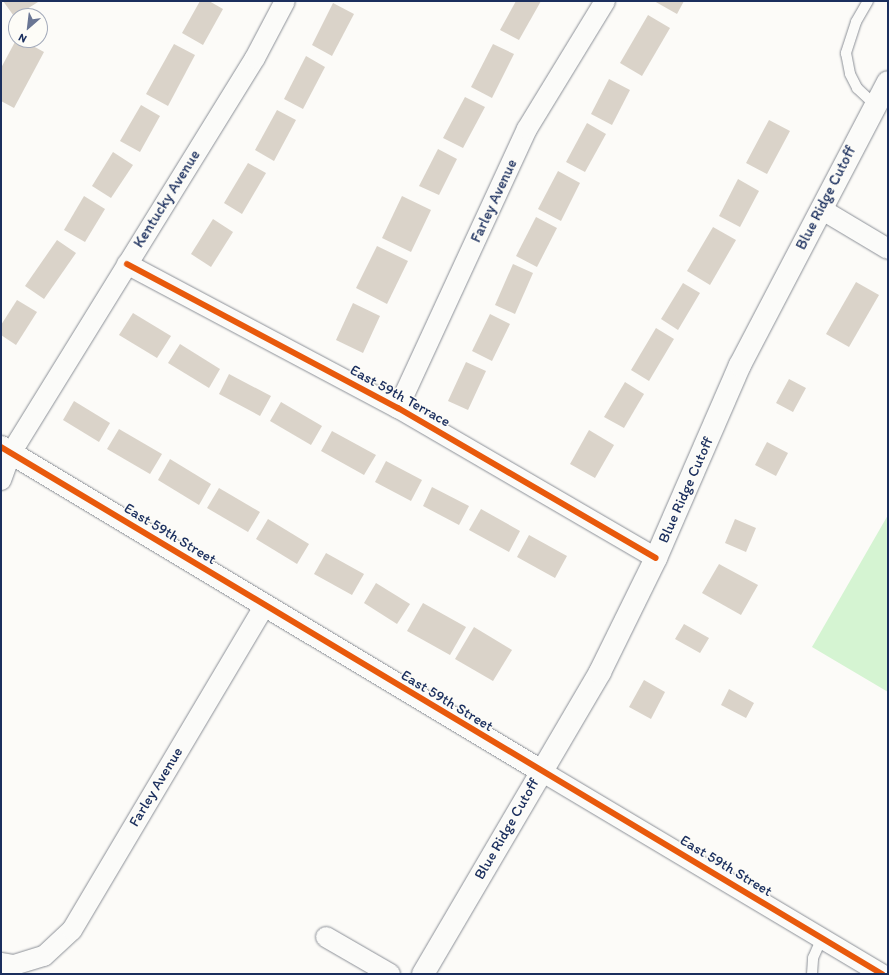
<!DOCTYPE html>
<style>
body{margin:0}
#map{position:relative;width:889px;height:975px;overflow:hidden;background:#fcfbf8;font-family:Itim,sans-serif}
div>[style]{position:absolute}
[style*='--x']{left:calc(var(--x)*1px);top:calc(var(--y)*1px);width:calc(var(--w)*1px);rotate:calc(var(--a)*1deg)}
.green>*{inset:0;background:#d5f4d2}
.building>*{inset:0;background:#dad3c9}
.roads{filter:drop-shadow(0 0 1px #8c9097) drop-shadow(0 0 1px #8c9097)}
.lane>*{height:10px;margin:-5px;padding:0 5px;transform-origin:5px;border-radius:5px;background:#fbfbf9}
.street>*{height:20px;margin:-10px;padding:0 10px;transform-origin:10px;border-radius:10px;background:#fbfbf9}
.secondary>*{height:22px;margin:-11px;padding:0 11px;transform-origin:11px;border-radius:11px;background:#fbfbf9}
.cycleway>*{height:6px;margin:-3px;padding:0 3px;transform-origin:3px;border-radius:3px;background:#e8590c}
span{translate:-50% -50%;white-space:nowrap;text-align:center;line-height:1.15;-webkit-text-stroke:3px #fdfcf7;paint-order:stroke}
.street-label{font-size:15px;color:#1b2f5e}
.frame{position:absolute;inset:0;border:2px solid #1b2f5e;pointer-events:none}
.north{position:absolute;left:8px;top:8px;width:40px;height:40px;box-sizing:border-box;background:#fdfcf7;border:1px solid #a3aaba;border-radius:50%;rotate:208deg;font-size:11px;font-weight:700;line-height:16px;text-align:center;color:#1b2f5e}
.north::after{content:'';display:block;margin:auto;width:14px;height:18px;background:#6a7694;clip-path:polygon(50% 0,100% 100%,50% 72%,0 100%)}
</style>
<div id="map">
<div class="green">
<i style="clip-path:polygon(888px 515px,888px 692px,812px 647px)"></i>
</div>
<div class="building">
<i style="clip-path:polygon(3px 1px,37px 1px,38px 2px,16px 16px,16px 19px)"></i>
<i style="clip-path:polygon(200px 1px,209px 1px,223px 9px,203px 45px,182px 33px)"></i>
<i style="clip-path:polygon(516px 1px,541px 1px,519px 40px,500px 30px)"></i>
<i style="clip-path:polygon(654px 1px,684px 1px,677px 14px)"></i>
<i style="clip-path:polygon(333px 3px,354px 14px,332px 56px,312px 45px)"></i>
<i style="clip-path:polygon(648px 15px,670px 28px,642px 76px,620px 63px)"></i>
<i style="clip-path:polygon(16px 40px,22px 40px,44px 52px,14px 108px,1px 101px,1px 68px)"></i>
<i style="clip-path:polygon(174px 44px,195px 55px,168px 106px,146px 94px)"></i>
<i style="clip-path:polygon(493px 44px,514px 54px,492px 98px,471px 87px)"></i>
<i style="clip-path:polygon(306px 56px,325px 67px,303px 109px,284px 99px)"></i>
<i style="clip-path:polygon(609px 79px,630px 90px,612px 125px,591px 114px)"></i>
<i style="clip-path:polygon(465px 97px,485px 107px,463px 148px,443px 138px)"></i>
<i style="clip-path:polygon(141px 105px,160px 116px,140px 152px,120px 141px)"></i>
<i style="clip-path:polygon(277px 110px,296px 120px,274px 161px,255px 150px)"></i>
<i style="clip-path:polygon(769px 120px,790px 131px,767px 174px,746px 163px)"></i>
<i style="clip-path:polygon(587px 123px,606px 134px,585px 172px,566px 162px)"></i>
<i style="clip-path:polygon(438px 149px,457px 159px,439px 195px,419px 186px)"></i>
<i style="clip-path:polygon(113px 152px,133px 165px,111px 198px,92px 186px)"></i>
<i style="clip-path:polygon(248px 163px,266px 173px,242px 214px,224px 203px)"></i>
<i style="clip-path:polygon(558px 171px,580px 183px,561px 221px,538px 209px)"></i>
<i style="clip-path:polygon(738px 179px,759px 191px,740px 227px,719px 216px)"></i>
<i style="clip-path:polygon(84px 196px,105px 209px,85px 242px,64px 230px)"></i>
<i style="clip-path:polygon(402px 196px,431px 210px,411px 252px,382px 238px)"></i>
<i style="clip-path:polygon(536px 217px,557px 228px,537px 267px,516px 256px)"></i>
<i style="clip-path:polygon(213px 219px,233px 232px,211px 267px,191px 254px)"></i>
<i style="clip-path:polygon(713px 227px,736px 240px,710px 285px,687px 271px)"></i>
<i style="clip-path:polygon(57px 240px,76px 253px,44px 299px,25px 286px)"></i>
<i style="clip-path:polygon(377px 246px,408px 261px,387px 304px,356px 288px)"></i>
<i style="clip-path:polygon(513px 264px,533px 273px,515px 314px,495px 305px)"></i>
<i style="clip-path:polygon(856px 282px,879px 295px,849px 347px,826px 334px)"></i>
<i style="clip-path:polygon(683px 283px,700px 293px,678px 330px,661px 319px)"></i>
<i style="clip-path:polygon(17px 300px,37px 312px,16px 345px,1px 335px,1px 325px)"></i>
<i style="clip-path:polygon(353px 303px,380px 316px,363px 353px,336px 340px)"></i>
<i style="clip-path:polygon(133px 313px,171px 336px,157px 358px,119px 335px)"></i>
<i style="clip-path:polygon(490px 314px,510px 324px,492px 361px,472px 351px)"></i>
<i style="clip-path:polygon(656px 328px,674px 339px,649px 381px,631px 370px)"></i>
<i style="clip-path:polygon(180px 344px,220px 369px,209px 388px,168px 363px)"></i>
<i style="clip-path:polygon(466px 362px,486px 371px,468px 410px,448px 401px)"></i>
<i style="clip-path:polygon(229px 374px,271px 396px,260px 416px,219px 394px)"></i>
<i style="clip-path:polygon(789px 379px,806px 388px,793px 412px,776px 403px)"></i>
<i style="clip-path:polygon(625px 382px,644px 394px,624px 428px,604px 417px)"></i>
<i style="clip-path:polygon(74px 401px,110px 423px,99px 442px,63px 420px)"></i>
<i style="clip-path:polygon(281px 402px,322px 426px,311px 445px,270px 421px)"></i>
<i style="clip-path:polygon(119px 429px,162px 454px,150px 474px,107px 449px)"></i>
<i style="clip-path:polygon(589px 430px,614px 445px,595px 478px,570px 464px)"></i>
<i style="clip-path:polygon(332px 431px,376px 455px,364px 475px,321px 451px)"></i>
<i style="clip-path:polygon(767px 442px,788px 453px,776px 476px,755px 465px)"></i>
<i style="clip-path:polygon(170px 459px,211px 484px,199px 505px,158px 480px)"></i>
<i style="clip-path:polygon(386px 461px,422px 480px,411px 501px,375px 482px)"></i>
<i style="clip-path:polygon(432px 487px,469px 506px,459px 525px,423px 506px)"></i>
<i style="clip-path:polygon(219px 488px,260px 512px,248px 532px,207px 508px)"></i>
<i style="clip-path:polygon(481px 509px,520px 531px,509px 552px,469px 530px)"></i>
<i style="clip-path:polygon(268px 519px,309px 544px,297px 564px,256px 539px)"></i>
<i style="clip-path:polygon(735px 519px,756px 528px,746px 552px,725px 543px)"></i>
<i style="clip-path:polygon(529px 535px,567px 556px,555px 578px,517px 557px)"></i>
<i style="clip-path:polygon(326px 553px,364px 574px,352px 595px,314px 574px)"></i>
<i style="clip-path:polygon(719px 564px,758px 585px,741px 615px,702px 593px)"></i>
<i style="clip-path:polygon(376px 583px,410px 604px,397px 624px,364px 603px)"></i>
<i style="clip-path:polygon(423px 603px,466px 627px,450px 655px,407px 631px)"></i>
<i style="clip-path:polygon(684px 624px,709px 638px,700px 653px,675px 639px)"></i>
<i style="clip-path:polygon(474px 627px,512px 650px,493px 681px,455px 659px)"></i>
<i style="clip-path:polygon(644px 680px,665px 692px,651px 719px,629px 707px)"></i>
<i style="clip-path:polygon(729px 689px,754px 703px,746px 718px,721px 705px)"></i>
</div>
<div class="roads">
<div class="lane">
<i style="--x:868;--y:1;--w:24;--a:120"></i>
<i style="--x:856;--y:22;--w:33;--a:108"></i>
<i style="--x:846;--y:53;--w:21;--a:79"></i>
<i style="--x:850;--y:74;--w:16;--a:63"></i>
<i style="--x:857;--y:88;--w:25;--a:43"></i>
<i style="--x:812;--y:974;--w:16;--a:-86"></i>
<i style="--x:813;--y:958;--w:22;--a:-66"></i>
</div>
<div class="street">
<i style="--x:821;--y:209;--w:78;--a:30.8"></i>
<i style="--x:127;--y:264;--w:307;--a:28"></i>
<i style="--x:398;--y:408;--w:298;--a:30.2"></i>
<i style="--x:398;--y:408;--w:307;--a:-65.2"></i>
<i style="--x:527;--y:129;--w:150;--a:-58.6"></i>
<i style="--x:1;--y:480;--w:29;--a:-70"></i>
<i style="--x:11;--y:453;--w:464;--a:-58.3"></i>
<i style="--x:255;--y:58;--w:64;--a:-62.2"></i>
<i style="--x:541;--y:771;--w:397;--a:30.8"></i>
<i style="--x:326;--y:937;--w:74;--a:30"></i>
<i style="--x:1;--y:963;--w:13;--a:9"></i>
<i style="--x:14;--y:965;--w:31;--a:-17"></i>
<i style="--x:44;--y:956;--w:38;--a:-43"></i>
<i style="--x:72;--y:930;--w:376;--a:-59.3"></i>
</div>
<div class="secondary">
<i style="--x:1;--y:447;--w:630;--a:30.96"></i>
<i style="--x:423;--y:974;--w:350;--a:-59.6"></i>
<i style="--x:600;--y:672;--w:127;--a:-63.8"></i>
<i style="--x:656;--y:558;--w:210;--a:-66.5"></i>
<i style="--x:740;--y:365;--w:319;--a:-62.4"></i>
</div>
</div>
<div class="cycleway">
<i style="--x:127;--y:264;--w:307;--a:28"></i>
<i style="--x:398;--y:408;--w:298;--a:30.2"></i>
<i style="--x:1;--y:447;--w:1027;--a:30.89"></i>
</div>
<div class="street-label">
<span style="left:826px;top:198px;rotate:-63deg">Blue Ridge Cutoff</span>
<span style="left:167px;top:199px;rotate:-58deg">Kentucky Avenue</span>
<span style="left:494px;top:201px;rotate:-65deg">Farley Avenue</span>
<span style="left:400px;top:396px;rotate:29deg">East 59th Terrace</span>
<span style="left:686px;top:490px;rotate:-66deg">Blue Ridge Cutoff</span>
<span style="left:170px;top:534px;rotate:31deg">East 59th Street</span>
<span style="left:447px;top:701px;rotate:31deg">East 59th Street</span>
<span style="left:156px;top:787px;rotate:-59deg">Farley Avenue</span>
<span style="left:507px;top:829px;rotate:-60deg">Blue Ridge Cutoff</span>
<span style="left:726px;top:866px;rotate:31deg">East 59th Street</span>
</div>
<div class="frame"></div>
<div class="north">N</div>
</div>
